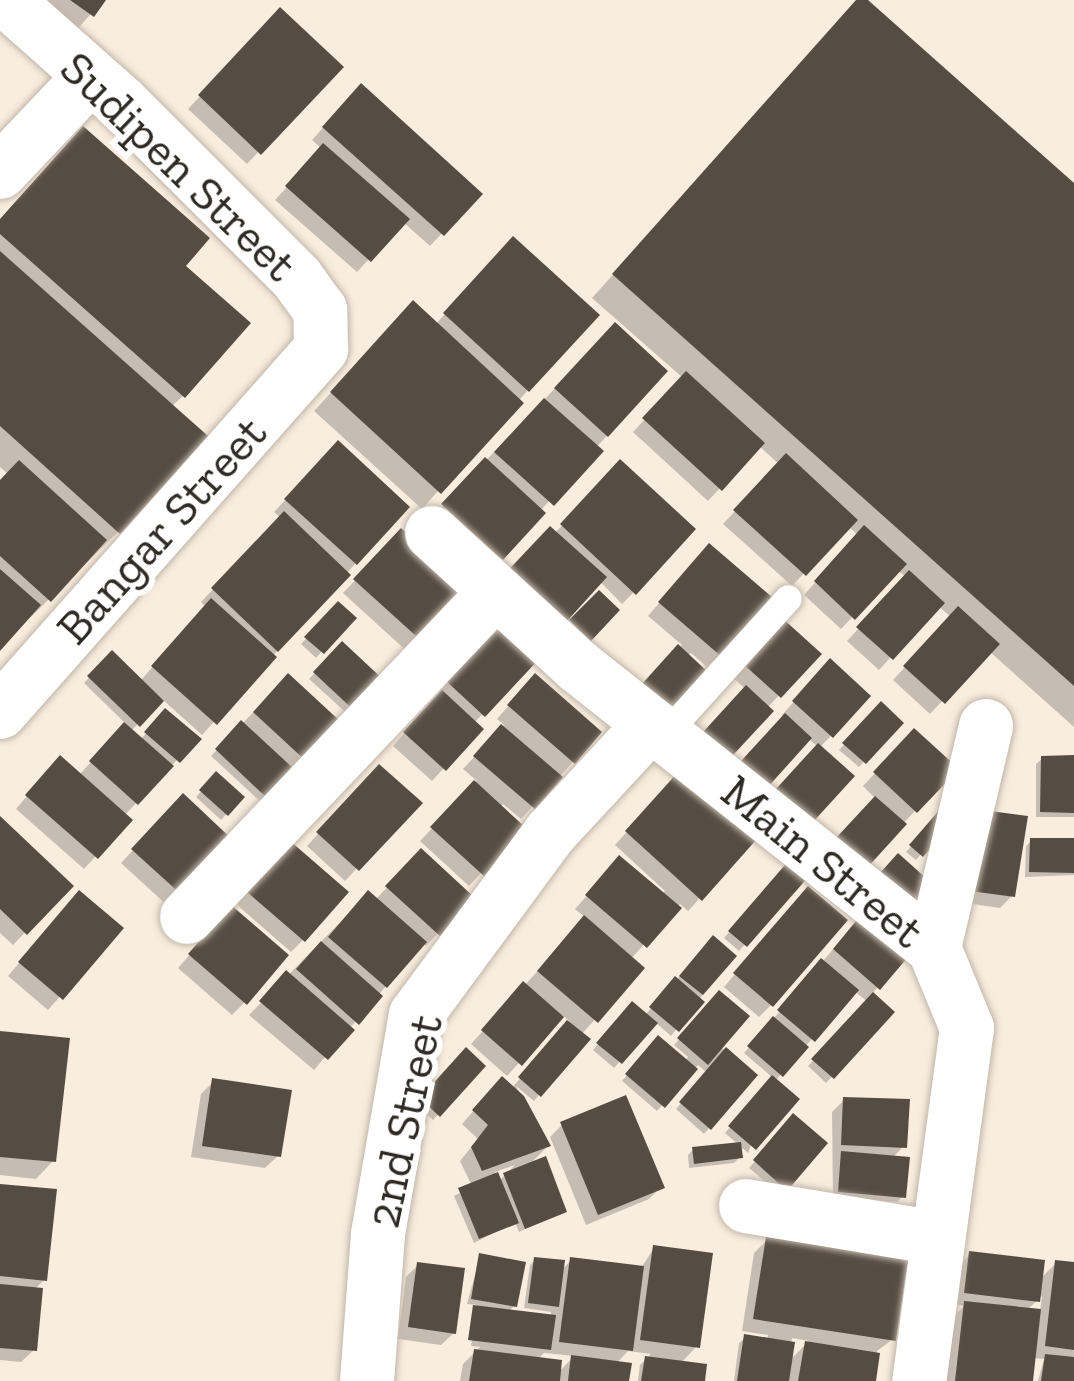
<!DOCTYPE html>
<style>
body{margin:0}
#map{position:relative;width:1074px;height:1381px;overflow:hidden;background:#f8eddf;font-family:"Zilla Slab",serif}
div>[style]{position:absolute}
[style*='--x']{left:calc(var(--x)*1px);top:calc(var(--y)*1px);width:calc(var(--w)*1px);rotate:calc(var(--a)*1deg)}
.shadow>*{inset:0;background:#0003}
.building>*{inset:0;background:#564d42}
.roads{filter:drop-shadow(0 0 3px #c1b6a9) drop-shadow(0 0 3px #c1b6a9)}
.service>*{height:27px;margin:-13.5px;padding:0 13.5px;transform-origin:13.5px;border-radius:13.5px;background:#fff}
.minor>*{height:54px;margin:-27px;padding:0 27px;transform-origin:27px;border-radius:27px;background:#fff}
span{translate:-50% -50%;white-space:nowrap;text-align:center;line-height:1.15;-webkit-text-stroke:12px #fff;paint-order:stroke}
.street-label{font-size:48px;color:#2d2924}
</style>
<div id="map">
<div class="shadow">
<i style="clip-path:polygon(29px 0,103px 0,74px 33px)"></i>
<i style="clip-path:polygon(860px 0,1074px 187px,1074px 727px,989px 651px,930px 714px,893px 680px,951px 617px,938px 606px,879px 670px,847px 641px,906px 577px,897px 570px,841px 629px,804px 595px,858px 535px,848px 526px,792px 586px,723px 524px,779px 464px,759px 446px,708px 501px,633px 432px,683px 378px,592px 298px)"></i>
<i style="clip-path:polygon(280px 11px,339px 67px,247px 164px,188px 109px)"></i>
<i style="clip-path:polygon(349px 99px,479px 194px,430px 246px,403px 222px,357px 272px,275px 200px,322px 149px,312px 140px)"></i>
<i style="clip-path:polygon(0 221px,182px 266px,183px 396px,171px 407px,118px 532px,0 647px,0 483px,8px 474px,0 467px)"></i>
<i style="clip-path:polygon(501px 252px,595px 315px,422px 509px,314px 411px,396px 322px,435px 325px)"></i>
<i style="clip-path:polygon(603px 338px,664px 371px,489px 569px,431px 518px)"></i>
<i style="clip-path:polygon(338px 444px,406px 507px,202px 735px,162px 699px,131px 731px,140px 740px,165px 712px,197px 739px,124px 816px,129px 820px,84px 869px,16px 809px,48px 771px,78px 776px,126px 724px,84px 683px,112px 654px,140px 681px,206px 607px,201px 602px,281px 518px,274px 512px)"></i>
<i style="clip-path:polygon(620px 463px,634px 592px,622px 604px,554px 534px)"></i>
<i style="clip-path:polygon(401px 532px,469px 594px,411px 655px,343px 593px)"></i>
<i style="clip-path:polygon(697px 559px,720px 655px,707px 667px,691px 653px,639px 691px,682px 645px,648px 616px)"></i>
<i style="clip-path:polygon(338px 605px,352px 618px,316px 658px,301px 644px)"></i>
<i style="clip-path:polygon(498px 624px,536px 658px,474px 723px,480px 729px,432px 781px,393px 746px)"></i>
<i style="clip-path:polygon(769px 633px,818px 654px,767px 708px,731px 676px)"></i>
<i style="clip-path:polygon(342px 645px,353px 719px,309px 679px)"></i>
<i style="clip-path:polygon(818px 675px,831px 736px,819px 748px,782px 715px)"></i>
<i style="clip-path:polygon(276px 689px,337px 723px,262px 803px,211px 756px)"></i>
<i style="clip-path:polygon(523px 689px,573px 762px,521px 819px,503px 804px,500px 808px,523px 829px,469px 886px,420px 841px,477px 781px,463px 769px,504px 725px,497px 719px)"></i>
<i style="clip-path:polygon(881px 705px,899px 723px,859px 767px,839px 750px)"></i>
<i style="clip-path:polygon(914px 732px,954px 769px,859px 871px,876px 799px,863px 786px)"></i>
<i style="clip-path:polygon(1074px 758px,1074px 817px,1036px 817px,1036px 764px,1042px 759px)"></i>
<i style="clip-path:polygon(216px 775px,241px 798px,221px 820px,196px 797px)"></i>
<i style="clip-path:polygon(367px 780px,418px 803px,345px 881px,307px 846px)"></i>
<i style="clip-path:polygon(evenodd,667px 787px,752px 841px,688px 911px,680px 904px,631px 959px,641px 968px,581px 1035px,539px 1095px,534px 1101px,516px 1086px,548px 1146px,527px 1167px,564px 1211px,519px 1232px,515px 1222px,474px 1243px,454px 1196px,472px 1186px,460px 1161px,478px 1139px,462px 1124px,490px 1092px,512px 1088px,569px 1021px,562px 1015px,507px 1076px,471px 1044px,586px 918px,575px 909px,608px 872px,661px 895px,665px 891px,615px 845px,667px 787px,515px 1165px,498px 1182px,495px 1172px,515px 1165px)"></i>
<i style="clip-path:polygon(183px 797px,231px 842px,169px 907px,121px 863px)"></i>
<i style="clip-path:polygon(949px 803px,959px 812px,916px 860px,906px 852px)"></i>
<i style="clip-path:polygon(0 820px,69px 886px,13px 945px,0 933px)"></i>
<i style="clip-path:polygon(971px 825px,1012px 896px,1000px 908px,959px 902px)"></i>
<i style="clip-path:polygon(1031px 841px,1074px 841px,1074px 875px,1025px 877px,1026px 846px)"></i>
<i style="clip-path:polygon(421px 852px,471px 898px,426px 946px,423px 943px,314px 1070px,249px 1015px,356px 906px,375px 900px)"></i>
<i style="clip-path:polygon(277px 856px,303px 940px,291px 952px,236px 904px)"></i>
<i style="clip-path:polygon(791px 862px,806px 875px,739px 951px,724px 938px)"></i>
<i style="clip-path:polygon(796px 902px,771px 1005px,759px 1017px,724px 987px)"></i>
<i style="clip-path:polygon(67px 907px,120px 929px,48px 1010px,8px 976px)"></i>
<i style="clip-path:polygon(219px 921px,245px 1002px,232px 1015px,178px 968px)"></i>
<i style="clip-path:polygon(853px 926px,909px 951px,871px 995px,891px 1012px,826px 1083px,808px 1066px,868px 1002px,854px 991px,775px 1081px,748px 1153px,725px 1133px,773px 1078px,744px 1053px)"></i>
<i style="clip-path:polygon(713px 939px,733px 956px,671px 1036px,655px 1022px,614px 1068px,593px 1050px,632px 1005px,645px 1015px)"></i>
<i style="clip-path:polygon(719px 994px,720px 1046px,754px 1076px,704px 1134px,676px 1109px,707px 1073px,698px 1065px,657px 1111px,622px 1081px,658px 1040px,685px 1062px,688px 1057px,674px 1045px)"></i>
<i style="clip-path:polygon(0 1034px,53px 1161px,36px 1179px,0 1175px)"></i>
<i style="clip-path:polygon(482px 1066px,433px 1120px,416px 1106px)"></i>
<i style="clip-path:polygon(213px 1082px,278px 1156px,265px 1168px,191px 1157px,201px 1094px)"></i>
<i style="clip-path:polygon(844px 1100px,904px 1146px,892px 1158px,903px 1196px,897px 1202px,833px 1197px,832px 1112px)"></i>
<i style="clip-path:polygon(793px 1117px,780px 1194px,749px 1168px)"></i>
<i style="clip-path:polygon(562px 1125px,661px 1187px,649px 1199px,586px 1225px,550px 1137px)"></i>
<i style="clip-path:polygon(693px 1150px,740px 1157px,734px 1163px,689px 1168px,688px 1155px)"></i>
<i style="clip-path:polygon(0 1187px,44px 1280px,33px 1291px,34px 1350px,21px 1362px,0 1360px)"></i>
<i style="clip-path:polygon(evenodd,767px 1240px,893px 1339px,877px 1351px,873px 1381px,734px 1381px,739px 1343px,745px 1338px,767px 1341px,768px 1335px,742px 1331px,754px 1253px,767px 1240px,792px 1338px,809px 1341px,789px 1361px,792px 1338px)"></i>
<i style="clip-path:polygon(evenodd,654px 1248px,697px 1346px,680px 1364px,702px 1381px,638px 1381px,640px 1365px,651px 1354px,628px 1351px,616px 1364px,626px 1381px,460px 1381px,463px 1364px,480px 1347px,471px 1346px,477px 1305px,467px 1304px,480px 1257px,515px 1305px,508px 1312px,551px 1317px,551px 1312px,524px 1308px,530px 1265px,535px 1260px,561px 1271px,571px 1260px,641px 1268px,654px 1248px,544px 1353px,574px 1356px,558px 1373px,537px 1360px,544px 1353px)"></i>
<i style="clip-path:polygon(evenodd,970px 1254px,1039px 1280px,1056px 1263px,1074px 1265px,1074px 1381px,1038px 1381px,1044px 1359px,1033px 1358px,1030px 1381px,946px 1381px,953px 1317px,964px 1306px,954px 1304px,958px 1267px,970px 1254px,1042px 1296px,1040px 1312px,1026px 1311px,1042px 1296px)"></i>
<i style="clip-path:polygon(418px 1265px,454px 1333px,441px 1345px,398px 1339px,406px 1277px)"></i>
</div>
<div class="building">
<i style="clip-path:polygon(70px 0,106px 0,94px 17px)"></i>
<i style="clip-path:polygon(856px 0,868px 0,1074px 183px,1074px 686px,612px 274px)"></i>
<i style="clip-path:polygon(280px 7px,344px 67px,261px 155px,198px 95px)"></i>
<i style="clip-path:polygon(361px 83px,483px 194px,444px 236px,322px 127px)"></i>
<i style="clip-path:polygon(83px 126px,210px 238px,186px 266px,251px 323px,185px 398px,0 234px,0 219px)"></i>
<i style="clip-path:polygon(323px 143px,410px 219px,371px 262px,285px 186px)"></i>
<i style="clip-path:polygon(513px 236px,600px 315px,529px 392px,443px 313px)"></i>
<i style="clip-path:polygon(0 251px,208px 436px,120px 534px,0 426px)"></i>
<i style="clip-path:polygon(413px 300px,524px 403px,441px 494px,330px 392px)"></i>
<i style="clip-path:polygon(615px 322px,668px 371px,608px 437px,554px 388px)"></i>
<i style="clip-path:polygon(686px 371px,765px 443px,722px 491px,642px 418px)"></i>
<i style="clip-path:polygon(544px 398px,604px 451px,554px 506px,494px 452px)"></i>
<i style="clip-path:polygon(338px 440px,410px 507px,357px 565px,284px 499px)"></i>
<i style="clip-path:polygon(786px 453px,858px 520px,806px 576px,733px 510px)"></i>
<i style="clip-path:polygon(485px 457px,546px 513px,503px 560px,441px 504px)"></i>
<i style="clip-path:polygon(620px 459px,696px 529px,636px 595px,560px 524px)"></i>
<i style="clip-path:polygon(19px 460px,107px 540px,51px 602px,0 556px,0 480px)"></i>
<i style="clip-path:polygon(284px 511px,351px 575px,278px 652px,211px 588px)"></i>
<i style="clip-path:polygon(864px 525px,907px 564px,855px 620px,814px 581px)"></i>
<i style="clip-path:polygon(550px 526px,607px 577px,558px 631px,501px 578px)"></i>
<i style="clip-path:polygon(401px 528px,473px 594px,426px 645px,353px 579px)"></i>
<i style="clip-path:polygon(709px 543px,773px 598px,722px 657px,658px 602px)"></i>
<i style="clip-path:polygon(0 569px,41px 605px,0 651px)"></i>
<i style="clip-path:polygon(909px 570px,945px 603px,893px 660px,856px 627px)"></i>
<i style="clip-path:polygon(599px 590px,620px 610px,591px 641px,569px 620px)"></i>
<i style="clip-path:polygon(211px 598px,277px 657px,217px 725px,151px 666px)"></i>
<i style="clip-path:polygon(338px 601px,357px 618px,324px 654px,304px 637px)"></i>
<i style="clip-path:polygon(958px 606px,1000px 644px,945px 704px,903px 666px)"></i>
<i style="clip-path:polygon(781px 617px,822px 654px,781px 698px,741px 662px)"></i>
<i style="clip-path:polygon(498px 619px,540px 658px,485px 717px,444px 679px)"></i>
<i style="clip-path:polygon(342px 641px,388px 684px,360px 716px,313px 672px)"></i>
<i style="clip-path:polygon(678px 644px,711px 675px,675px 714px,642px 684px)"></i>
<i style="clip-path:polygon(112px 650px,164px 701px,140px 727px,87px 676px)"></i>
<i style="clip-path:polygon(830px 658px,871px 696px,833px 738px,792px 701px)"></i>
<i style="clip-path:polygon(288px 673px,342px 723px,306px 761px,253px 712px)"></i>
<i style="clip-path:polygon(535px 673px,602px 732px,575px 764px,507px 705px)"></i>
<i style="clip-path:polygon(746px 685px,774px 711px,722px 767px,694px 742px)"></i>
<i style="clip-path:polygon(442px 690px,484px 729px,446px 771px,403px 732px)"></i>
<i style="clip-path:polygon(881px 701px,904px 723px,866px 764px,842px 743px)"></i>
<i style="clip-path:polygon(165px 708px,202px 739px,180px 763px,144px 732px)"></i>
<i style="clip-path:polygon(785px 713px,812px 738px,758px 798px,731px 772px)"></i>
<i style="clip-path:polygon(241px 720px,295px 770px,269px 800px,215px 749px)"></i>
<i style="clip-path:polygon(124px 722px,174px 766px,138px 805px,89px 761px)"></i>
<i style="clip-path:polygon(501px 724px,563px 777px,535px 809px,473px 756px)"></i>
<i style="clip-path:polygon(914px 728px,959px 769px,917px 813px,873px 772px)"></i>
<i style="clip-path:polygon(818px 743px,855px 776px,813px 822px,776px 789px)"></i>
<i style="clip-path:polygon(60px 755px,133px 820px,98px 859px,25px 795px)"></i>
<i style="clip-path:polygon(1074px 755px,1074px 813px,1040px 812px,1041px 756px)"></i>
<i style="clip-path:polygon(379px 764px,423px 803px,359px 871px,316px 832px)"></i>
<i style="clip-path:polygon(216px 771px,245px 797px,228px 816px,199px 790px)"></i>
<i style="clip-path:polygon(679px 771px,756px 840px,702px 901px,625px 831px)"></i>
<i style="clip-path:polygon(474px 780px,527px 829px,484px 876px,430px 827px)"></i>
<i style="clip-path:polygon(183px 793px,235px 842px,184px 897px,131px 849px)"></i>
<i style="clip-path:polygon(875px 796px,907px 824px,867px 868px,836px 838px)"></i>
<i style="clip-path:polygon(949px 799px,963px 812px,923px 857px,909px 845px)"></i>
<i style="clip-path:polygon(983px 810px,1028px 816px,1015px 897px,970px 891px)"></i>
<i style="clip-path:polygon(0 816px,74px 886px,27px 935px,0 909px)"></i>
<i style="clip-path:polygon(1030px 838px,1074px 838px,1074px 873px,1029px 872px)"></i>
<i style="clip-path:polygon(289px 840px,349px 892px,305px 942px,246px 891px)"></i>
<i style="clip-path:polygon(421px 848px,475px 898px,440px 936px,385px 886px)"></i>
<i style="clip-path:polygon(898px 853px,937px 888px,911px 917px,872px 882px)"></i>
<i style="clip-path:polygon(619px 855px,682px 908px,647px 948px,585px 895px)"></i>
<i style="clip-path:polygon(791px 858px,810px 875px,747px 947px,728px 931px)"></i>
<i style="clip-path:polygon(808px 886px,848px 920px,773px 1007px,733px 973px)"></i>
<i style="clip-path:polygon(79px 890px,124px 928px,63px 1000px,18px 962px)"></i>
<i style="clip-path:polygon(368px 890px,427px 942px,387px 988px,328px 937px)"></i>
<i style="clip-path:polygon(231px 905px,289px 955px,247px 1005px,188px 954px)"></i>
<i style="clip-path:polygon(865px 910px,913px 951px,880px 990px,833px 949px)"></i>
<i style="clip-path:polygon(584px 915px,645px 968px,598px 1023px,537px 971px)"></i>
<i style="clip-path:polygon(713px 935px,737px 956px,703px 995px,679px 976px)"></i>
<i style="clip-path:polygon(321px 941px,383px 996px,359px 1025px,296px 969px)"></i>
<i style="clip-path:polygon(821px 958px,859px 990px,815px 1042px,777px 1010px)"></i>
<i style="clip-path:polygon(286px 970px,355px 1030px,328px 1060px,259px 1001px)"></i>
<i style="clip-path:polygon(675px 976px,705px 1002px,679px 1032px,649px 1007px)"></i>
<i style="clip-path:polygon(523px 981px,564px 1017px,522px 1066px,481px 1030px)"></i>
<i style="clip-path:polygon(719px 990px,750px 1016px,708px 1065px,677px 1038px)"></i>
<i style="clip-path:polygon(873px 992px,895px 1012px,834px 1079px,811px 1059px)"></i>
<i style="clip-path:polygon(632px 1001px,658px 1023px,622px 1064px,596px 1043px)"></i>
<i style="clip-path:polygon(773px 1016px,809px 1047px,783px 1077px,747px 1046px)"></i>
<i style="clip-path:polygon(567px 1020px,591px 1039px,541px 1097px,518px 1077px)"></i>
<i style="clip-path:polygon(0 1031px,70px 1038px,56px 1162px,0 1157px)"></i>
<i style="clip-path:polygon(658px 1035px,698px 1069px,665px 1108px,625px 1074px)"></i>
<i style="clip-path:polygon(466px 1047px,486px 1066px,440px 1117px,420px 1098px)"></i>
<i style="clip-path:polygon(726px 1047px,758px 1075px,711px 1130px,679px 1102px)"></i>
<i style="clip-path:polygon(772px 1075px,800px 1099px,756px 1150px,728px 1126px)"></i>
<i style="clip-path:polygon(502px 1076px,524px 1096px,551px 1146px,482px 1171px,471px 1147px,488px 1125px,472px 1110px)"></i>
<i style="clip-path:polygon(212px 1078px,292px 1090px,281px 1157px,202px 1146px)"></i>
<i style="clip-path:polygon(626px 1095px,665px 1188px,598px 1215px,560px 1122px)"></i>
<i style="clip-path:polygon(843px 1097px,910px 1099px,907px 1148px,841px 1145px)"></i>
<i style="clip-path:polygon(793px 1113px,828px 1143px,787px 1191px,753px 1160px)"></i>
<i style="clip-path:polygon(741px 1142px,743px 1158px,694px 1164px,692px 1147px)"></i>
<i style="clip-path:polygon(841px 1151px,910px 1157px,906px 1198px,838px 1192px)"></i>
<i style="clip-path:polygon(546px 1156px,567px 1212px,525px 1229px,503px 1173px)"></i>
<i style="clip-path:polygon(498px 1172px,519px 1223px,479px 1239px,458px 1188px)"></i>
<i style="clip-path:polygon(0 1184px,57px 1189px,47px 1281px,0 1276px)"></i>
<i style="clip-path:polygon(766px 1237px,908px 1259px,896px 1341px,753px 1319px)"></i>
<i style="clip-path:polygon(653px 1245px,713px 1253px,700px 1348px,640px 1340px)"></i>
<i style="clip-path:polygon(969px 1251px,1045px 1260px,1040px 1302px,964px 1293px)"></i>
<i style="clip-path:polygon(479px 1253px,526px 1262px,517px 1307px,471px 1299px)"></i>
<i style="clip-path:polygon(534px 1257px,565px 1260px,559px 1307px,528px 1303px)"></i>
<i style="clip-path:polygon(570px 1257px,644px 1266px,633px 1351px,559px 1342px)"></i>
<i style="clip-path:polygon(1055px 1260px,1074px 1262px,1074px 1350px,1045px 1346px)"></i>
<i style="clip-path:polygon(417px 1262px,465px 1268px,456px 1334px,408px 1327px)"></i>
<i style="clip-path:polygon(0 1284px,43px 1288px,37px 1351px,0 1348px)"></i>
<i style="clip-path:polygon(964px 1301px,1041px 1309px,1033px 1381px,955px 1381px)"></i>
<i style="clip-path:polygon(473px 1305px,556px 1315px,551px 1350px,468px 1340px)"></i>
<i style="clip-path:polygon(744px 1334px,795px 1342px,789px 1381px,737px 1381px)"></i>
<i style="clip-path:polygon(805px 1341px,880px 1353px,876px 1381px,798px 1381px)"></i>
<i style="clip-path:polygon(474px 1349px,562px 1360px,560px 1381px,469px 1381px)"></i>
<i style="clip-path:polygon(1045px 1354px,1074px 1357px,1074px 1381px,1041px 1381px)"></i>
<i style="clip-path:polygon(571px 1355px,632px 1363px,629px 1381px,568px 1381px)"></i>
<i style="clip-path:polygon(645px 1356px,707px 1364px,705px 1381px,641px 1381px)"></i>
</div>
<div class="roads">
<div class="service">
<i style="--x:665;--y:734;--w:183;--a:-47.9"></i>
</div>
<div class="minor">
<i style="--x:0;--y:172;--w:131;--a:-46.5"></i>
<i style="--x:432;--y:533;--w:199;--a:42.4"></i>
<i style="--x:579;--y:667;--w:453;--a:38.4"></i>
<i style="--x:934;--y:948;--w:87;--a:67.6"></i>
<i style="--x:967;--y:1028;--w:356;--a:97.7"></i>
<i style="--x:0;--y:712;--w:485;--a:-48.5"></i>
<i style="--x:321;--y:349;--w:39;--a:-91"></i>
<i style="--x:320;--y:310;--w:39;--a:-126"></i>
<i style="--x:297;--y:278;--w:247;--a:-135"></i>
<i style="--x:122;--y:103;--w:155;--a:-138.4"></i>
<i style="--x:187;--y:917;--w:446;--a:-46.5"></i>
<i style="--x:934;--y:948;--w:228;--a:-76.8"></i>
<i style="--x:746;--y:1206;--w:195;--a:9.5"></i>
<i style="--x:367;--y:1381;--w:147;--a:-85.7"></i>
<i style="--x:378;--y:1234;--w:222;--a:-80.2"></i>
<i style="--x:416;--y:1015;--w:227;--a:-53.6"></i>
<i style="--x:551;--y:832;--w:147;--a:-47.2"></i>
</div>
</div>
<div class="street-label">
<span style="left:179px;top:166px;rotate:44deg">Sudipen Street</span>
<span style="left:161px;top:530px;rotate:-48deg">Bangar Street</span>
<span style="left:823px;top:861px;rotate:39deg">Main Street</span>
<span style="left:404px;top:1121px;rotate:-78deg">2nd Street</span>
</div>
</div>
